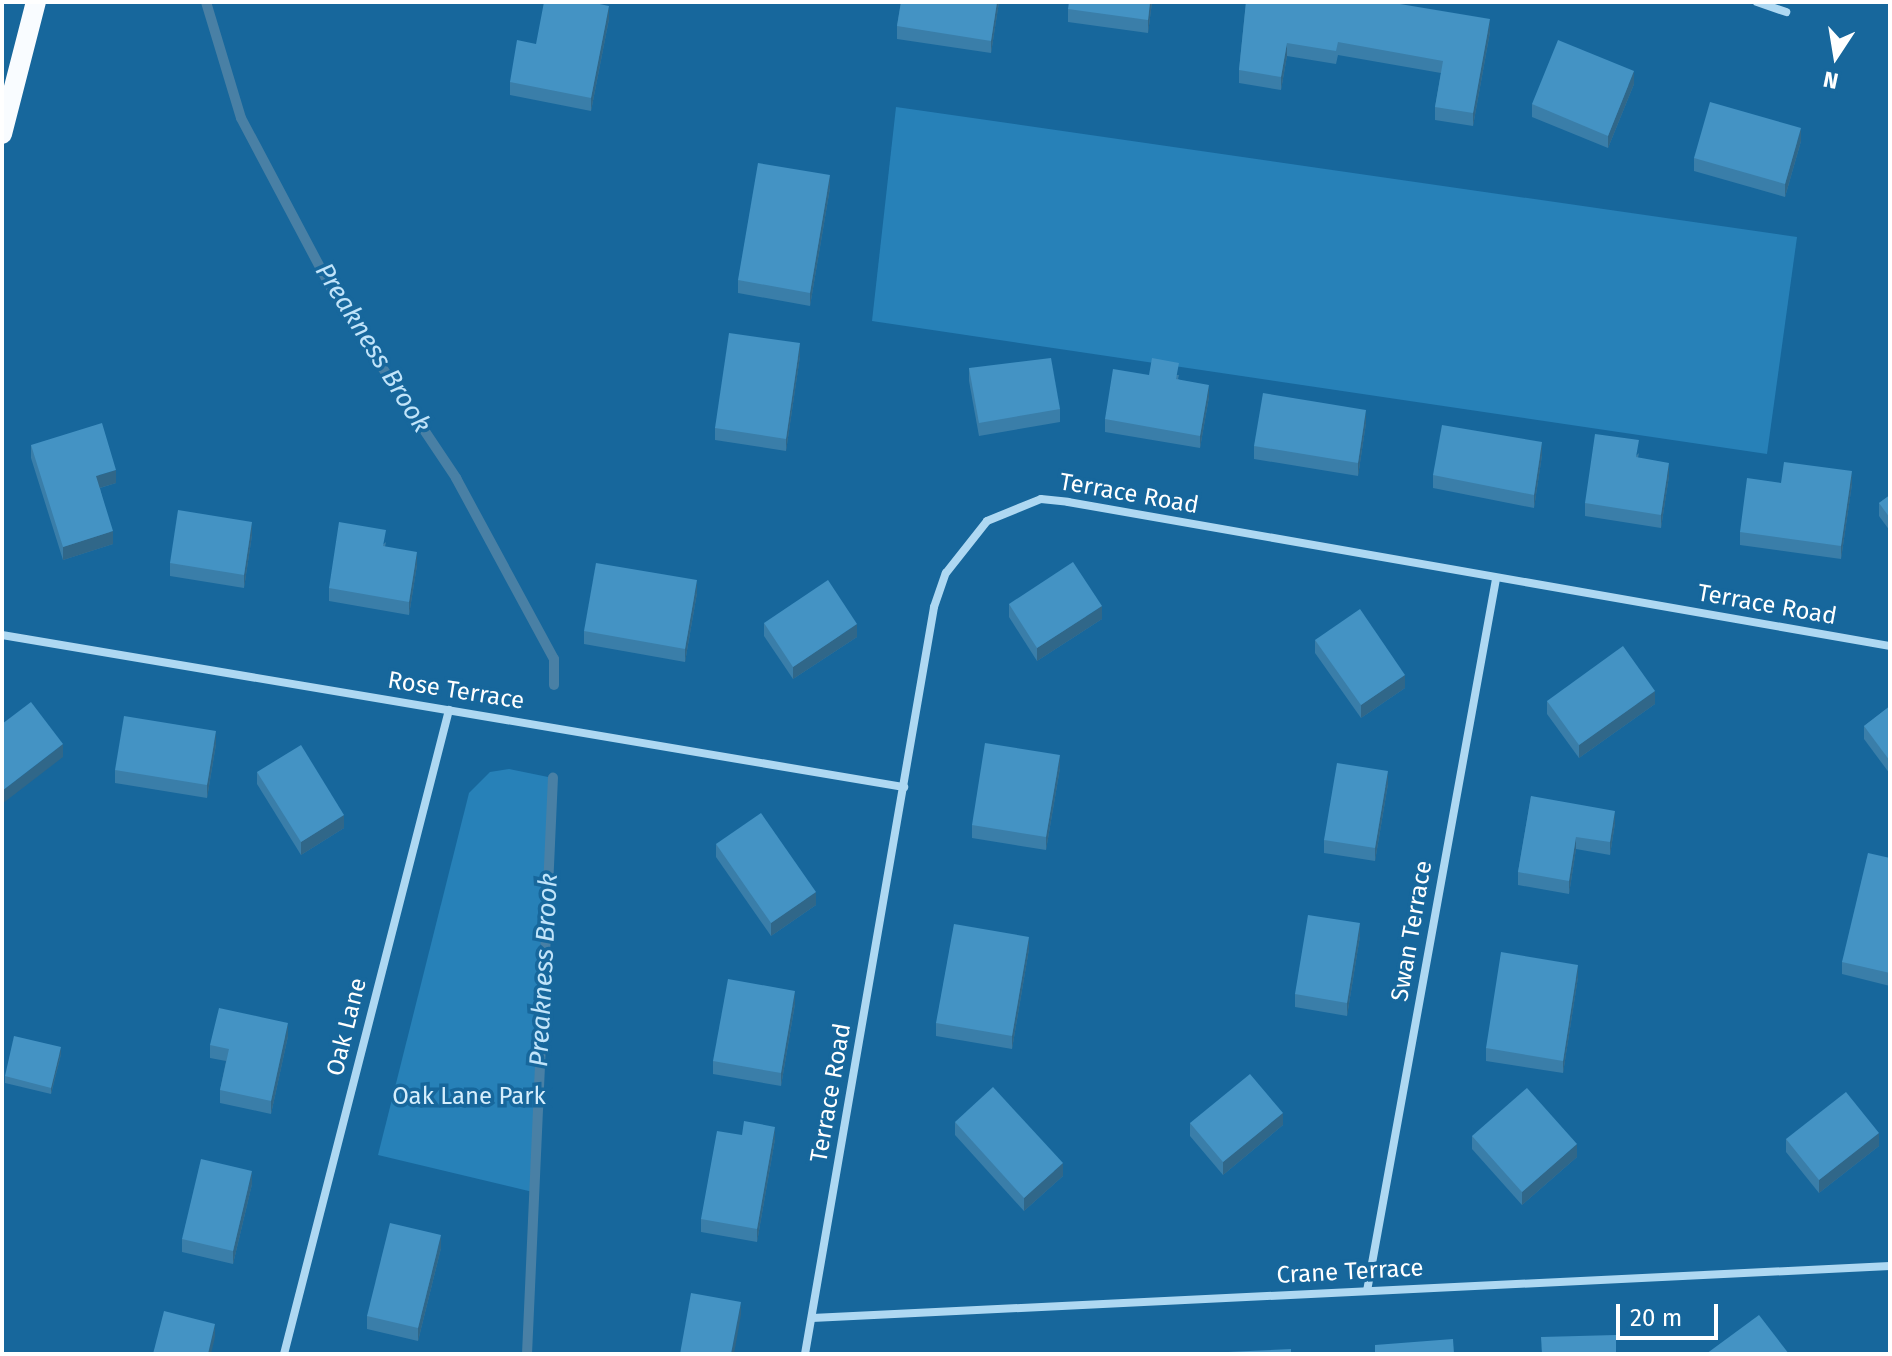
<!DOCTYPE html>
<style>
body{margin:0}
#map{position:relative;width:1892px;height:1356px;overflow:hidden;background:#17679c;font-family:"Fira Sans",sans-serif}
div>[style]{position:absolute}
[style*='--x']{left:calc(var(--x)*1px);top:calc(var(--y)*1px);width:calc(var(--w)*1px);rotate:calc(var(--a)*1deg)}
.green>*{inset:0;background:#2781b8}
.stream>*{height:10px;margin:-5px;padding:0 5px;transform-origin:5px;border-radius:5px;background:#4980a5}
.minor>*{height:8px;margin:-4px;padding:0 4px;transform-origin:4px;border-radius:4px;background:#aed8f2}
.primary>*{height:20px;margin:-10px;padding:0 10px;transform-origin:10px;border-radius:10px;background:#f9fcff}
.wall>*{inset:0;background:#3a7ea9}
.shaded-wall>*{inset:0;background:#306789}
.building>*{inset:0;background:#4493c4}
span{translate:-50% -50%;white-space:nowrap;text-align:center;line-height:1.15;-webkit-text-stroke:7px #17679c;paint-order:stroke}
.street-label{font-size:24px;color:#fff}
.park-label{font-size:24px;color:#d6eefc}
.water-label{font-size:26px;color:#c1e4fa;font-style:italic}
.frame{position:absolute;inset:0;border:4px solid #fff;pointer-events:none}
.north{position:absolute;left:1796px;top:16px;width:80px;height:80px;-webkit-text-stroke:6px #17679c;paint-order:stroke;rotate:192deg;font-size:22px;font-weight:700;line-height:32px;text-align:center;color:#fff}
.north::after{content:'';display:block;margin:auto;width:28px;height:36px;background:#fff;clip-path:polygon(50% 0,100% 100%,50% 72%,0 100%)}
.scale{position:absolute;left:1616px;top:1304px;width:102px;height:36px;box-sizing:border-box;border:4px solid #fff;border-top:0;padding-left:10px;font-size:24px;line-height:28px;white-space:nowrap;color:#fff;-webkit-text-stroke:6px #17679c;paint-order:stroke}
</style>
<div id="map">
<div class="green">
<i style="clip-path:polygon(896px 107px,1797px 237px,1767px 454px,872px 321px)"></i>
<i style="clip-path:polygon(509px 769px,553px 778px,537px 1193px,378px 1155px,469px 793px,490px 772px)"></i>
</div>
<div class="stream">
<i style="--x:206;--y:2;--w:121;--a:73.2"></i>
<i style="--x:241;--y:118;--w:209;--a:62.1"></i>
<i style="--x:339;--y:303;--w:211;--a:56.2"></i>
<i style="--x:456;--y:478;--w:206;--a:61.6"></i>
<i style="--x:554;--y:659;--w:26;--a:90"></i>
<i style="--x:527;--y:1354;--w:577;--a:-87.42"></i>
</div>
<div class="minor">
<i style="--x:1757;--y:2;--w:31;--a:19"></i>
<i style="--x:2;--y:635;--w:915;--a:9.57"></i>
<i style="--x:1367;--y:1291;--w:724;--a:-79.73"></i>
<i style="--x:812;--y:1318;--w:1079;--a:-2.76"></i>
<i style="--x:284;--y:1354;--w:665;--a:-75.63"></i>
<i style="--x:805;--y:1354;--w:758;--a:-80.2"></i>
<i style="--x:934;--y:607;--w:36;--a:-71"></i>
<i style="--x:946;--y:573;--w:66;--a:-51.7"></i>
<i style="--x:987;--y:521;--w:58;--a:-22.2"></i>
<i style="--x:1041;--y:499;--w:27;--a:6"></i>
<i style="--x:1068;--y:502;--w:835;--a:9.94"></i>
</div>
<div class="primary">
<i style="--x:2;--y:134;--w:136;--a:-75.6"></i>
</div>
<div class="wall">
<i style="clip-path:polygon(901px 2px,999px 2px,991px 53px,897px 39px,897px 26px)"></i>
<i style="clip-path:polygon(1152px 2px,1148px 33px,1068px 22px,1068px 9px)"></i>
<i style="clip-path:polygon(1246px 2px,1490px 32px,1473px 126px,1435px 120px,1435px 107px,1441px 73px,1338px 55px,1336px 64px,1287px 56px,1281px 90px,1239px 83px,1239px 70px)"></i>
<i style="clip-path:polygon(609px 19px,591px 111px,510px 95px,510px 82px,536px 44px)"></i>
<i style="clip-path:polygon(1634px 84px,1608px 148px,1532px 117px,1532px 104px)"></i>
<i style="clip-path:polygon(1801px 141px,1785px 197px,1694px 171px,1694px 158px)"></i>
<i style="clip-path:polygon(830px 188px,810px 306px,738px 293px,738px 280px)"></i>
<i style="clip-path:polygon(800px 356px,786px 451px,715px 440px,715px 428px)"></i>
<i style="clip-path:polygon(969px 368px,1060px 409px,1060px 422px,979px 436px,969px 381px)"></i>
<i style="clip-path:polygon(1149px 375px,1179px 375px,1178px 379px,1209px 397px,1200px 448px,1105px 432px,1105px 419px)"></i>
<i style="clip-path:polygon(1366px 423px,1358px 476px,1254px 459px,1254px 446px)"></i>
<i style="clip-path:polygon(31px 445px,116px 483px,100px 488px,113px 544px,63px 560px,31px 458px)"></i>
<i style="clip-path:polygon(1639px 453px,1638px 458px,1669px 476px,1661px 528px,1585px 516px,1585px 503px)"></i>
<i style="clip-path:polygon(1542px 455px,1534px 508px,1433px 488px,1433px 475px)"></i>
<i style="clip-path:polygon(1781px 483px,1852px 484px,1841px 559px,1740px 545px,1740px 532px)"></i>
<i style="clip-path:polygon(1890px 495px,1890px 531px,1879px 516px,1879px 503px)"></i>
<i style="clip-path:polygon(252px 535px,244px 588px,170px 576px,170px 563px)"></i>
<i style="clip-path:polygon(386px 542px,385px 547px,417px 565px,409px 615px,329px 601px,329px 588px)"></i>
<i style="clip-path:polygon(697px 593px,685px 662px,584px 644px,584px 631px)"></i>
<i style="clip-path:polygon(1009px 604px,1102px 619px,1037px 661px,1009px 617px)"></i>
<i style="clip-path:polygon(764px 623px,857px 637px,793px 679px,764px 636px)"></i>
<i style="clip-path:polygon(1315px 640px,1405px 688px,1361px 718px,1315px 653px)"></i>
<i style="clip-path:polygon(1547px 701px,1655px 704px,1579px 758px,1547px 714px)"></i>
<i style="clip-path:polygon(1890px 706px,1890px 774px,1864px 739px,1864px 726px)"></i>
<i style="clip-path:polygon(216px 744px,207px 798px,115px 783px,115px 770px)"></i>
<i style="clip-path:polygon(1060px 768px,1046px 850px,972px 838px,972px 825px)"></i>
<i style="clip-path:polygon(257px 772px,344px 828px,301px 855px,257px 784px)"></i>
<i style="clip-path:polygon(1388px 784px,1375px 861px,1324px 853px,1324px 840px)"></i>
<i style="clip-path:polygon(1531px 796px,1615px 823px,1610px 855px,1576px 849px,1569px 894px,1518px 885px,1518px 872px)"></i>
<i style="clip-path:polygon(716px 844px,816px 905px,771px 936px,716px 857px)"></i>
<i style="clip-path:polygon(1890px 858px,1890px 986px,1842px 974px,1842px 962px)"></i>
<i style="clip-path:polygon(1360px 936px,1347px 1016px,1295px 1007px,1295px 994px)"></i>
<i style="clip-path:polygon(1029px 949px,1012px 1049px,936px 1036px,936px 1023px)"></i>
<i style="clip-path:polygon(1578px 977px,1563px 1073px,1486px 1061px,1486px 1048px)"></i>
<i style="clip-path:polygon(795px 1004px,781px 1086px,713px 1074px,713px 1061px)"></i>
<i style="clip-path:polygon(288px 1036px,271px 1114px,220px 1103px,220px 1090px,226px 1061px,210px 1058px,210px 1045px)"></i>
<i style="clip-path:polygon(61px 1054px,51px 1094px,5px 1083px,5px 1076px)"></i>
<i style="clip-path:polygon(955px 1122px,1063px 1176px,1024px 1211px,955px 1135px)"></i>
<i style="clip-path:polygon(1190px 1123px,1283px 1125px,1223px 1175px,1190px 1136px)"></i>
<i style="clip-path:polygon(1472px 1136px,1577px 1157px,1522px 1205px,1472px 1149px)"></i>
<i style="clip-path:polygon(775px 1139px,757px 1242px,701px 1232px,701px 1219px)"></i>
<i style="clip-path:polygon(1786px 1139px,1879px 1146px,1819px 1193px,1786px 1152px)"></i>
<i style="clip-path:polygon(252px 1184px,233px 1264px,182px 1252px,182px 1239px)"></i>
<i style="clip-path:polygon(441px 1248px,418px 1341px,367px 1329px,367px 1316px)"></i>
</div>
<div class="shaded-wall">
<i style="clip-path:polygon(997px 2px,999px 2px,991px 53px,991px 41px)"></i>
<i style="clip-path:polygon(1150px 2px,1152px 2px,1148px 33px,1148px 20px)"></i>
<i style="clip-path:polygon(609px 6px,609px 19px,591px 111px,591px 98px)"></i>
<i style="clip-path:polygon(1490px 19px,1490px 32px,1473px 126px,1473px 113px)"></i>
<i style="clip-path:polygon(1287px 43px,1287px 56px,1281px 90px,1281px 77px)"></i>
<i style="clip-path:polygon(1634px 71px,1634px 84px,1608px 148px,1608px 136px)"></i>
<i style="clip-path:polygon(1801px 128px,1801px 141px,1785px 197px,1785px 184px)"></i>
<i style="clip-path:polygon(830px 175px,830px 188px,810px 306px,810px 293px)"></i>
<i style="clip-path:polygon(800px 343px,800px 356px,786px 451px,786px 439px)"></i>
<i style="clip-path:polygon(1209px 385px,1209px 397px,1200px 448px,1200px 436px)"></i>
<i style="clip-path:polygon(1366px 410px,1366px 423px,1358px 476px,1358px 463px)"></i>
<i style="clip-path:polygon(1542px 442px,1542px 455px,1534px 508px,1534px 495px)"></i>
<i style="clip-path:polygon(1669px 463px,1669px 476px,1661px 528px,1661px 515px)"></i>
<i style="clip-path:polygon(116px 470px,116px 483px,96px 489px,96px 476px)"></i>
<i style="clip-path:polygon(1852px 471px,1852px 484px,1841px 559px,1841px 546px)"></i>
<i style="clip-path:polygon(252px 522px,252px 535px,244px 588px,244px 575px)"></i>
<i style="clip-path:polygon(113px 531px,113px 544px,63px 560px,63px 547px)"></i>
<i style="clip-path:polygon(417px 552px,417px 565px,409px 615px,409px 602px)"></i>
<i style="clip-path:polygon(697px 580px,697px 593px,685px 662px,685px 649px)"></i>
<i style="clip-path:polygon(1102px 606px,1102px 619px,1037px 661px,1037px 648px)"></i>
<i style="clip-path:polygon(857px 624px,857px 637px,793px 679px,793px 667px)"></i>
<i style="clip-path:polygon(1405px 675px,1405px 688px,1361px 718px,1361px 705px)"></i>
<i style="clip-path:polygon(1655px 691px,1655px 704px,1579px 758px,1579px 745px)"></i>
<i style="clip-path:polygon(216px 731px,216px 744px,207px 798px,207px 785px)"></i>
<i style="clip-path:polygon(63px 744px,63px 757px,2px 804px,2px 791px)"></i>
<i style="clip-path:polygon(1060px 755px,1060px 768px,1046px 850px,1046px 837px)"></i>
<i style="clip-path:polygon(1388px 771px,1388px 784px,1375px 861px,1375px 848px)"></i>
<i style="clip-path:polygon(1615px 811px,1615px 823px,1610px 855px,1610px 842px)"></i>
<i style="clip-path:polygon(344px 815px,344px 828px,301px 855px,301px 842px)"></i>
<i style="clip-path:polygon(1576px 837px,1576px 849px,1569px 894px,1569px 881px)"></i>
<i style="clip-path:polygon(816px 892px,816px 905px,771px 936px,771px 923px)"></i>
<i style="clip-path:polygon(1360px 923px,1360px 936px,1347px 1016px,1347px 1003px)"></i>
<i style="clip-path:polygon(1029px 937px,1029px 949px,1012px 1049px,1012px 1036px)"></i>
<i style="clip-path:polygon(1578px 965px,1578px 977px,1563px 1073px,1563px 1061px)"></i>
<i style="clip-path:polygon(795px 991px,795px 1004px,781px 1086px,781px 1073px)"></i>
<i style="clip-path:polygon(288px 1023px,288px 1036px,271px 1114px,271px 1101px)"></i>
<i style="clip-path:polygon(61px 1047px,61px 1054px,51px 1094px,51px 1088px)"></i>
<i style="clip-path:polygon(1283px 1113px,1283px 1125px,1223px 1175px,1223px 1162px)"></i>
<i style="clip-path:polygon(775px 1127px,775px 1139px,757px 1242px,757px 1229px)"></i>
<i style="clip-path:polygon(1879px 1133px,1879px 1146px,1819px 1193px,1819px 1180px)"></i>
<i style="clip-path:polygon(1577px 1144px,1577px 1157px,1522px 1205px,1522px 1192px)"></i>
<i style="clip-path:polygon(1063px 1163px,1063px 1176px,1024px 1211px,1024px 1198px)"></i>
<i style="clip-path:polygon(252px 1171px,252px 1184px,233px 1264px,233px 1251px)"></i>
<i style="clip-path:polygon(441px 1235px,441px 1248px,418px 1341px,418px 1328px)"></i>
<i style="clip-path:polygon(741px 1302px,741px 1315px,734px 1354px,731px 1354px)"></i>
<i style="clip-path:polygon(215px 1324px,215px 1337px,211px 1354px,208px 1354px)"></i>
</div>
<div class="building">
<i style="clip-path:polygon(544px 2px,590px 2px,609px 6px,591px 98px,510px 82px,517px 40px,536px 44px)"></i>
<i style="clip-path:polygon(901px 2px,997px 2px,991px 41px,897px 26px)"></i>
<i style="clip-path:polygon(1069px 2px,1150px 2px,1148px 20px,1068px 9px)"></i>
<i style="clip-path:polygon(1246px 2px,1388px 2px,1490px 19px,1473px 113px,1435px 107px,1443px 61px,1338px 42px,1336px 51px,1287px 43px,1281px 77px,1239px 70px)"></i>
<i style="clip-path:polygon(1558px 40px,1634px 71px,1608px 136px,1532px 104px)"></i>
<i style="clip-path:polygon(1710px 102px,1801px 128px,1785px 184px,1694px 158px)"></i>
<i style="clip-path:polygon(758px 163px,830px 175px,810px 293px,738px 280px)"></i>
<i style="clip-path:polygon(729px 333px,800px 343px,786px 439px,715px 428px)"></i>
<i style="clip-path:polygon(1051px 358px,1060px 409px,979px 423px,969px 368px)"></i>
<i style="clip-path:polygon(1152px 358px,1179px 363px,1176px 379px,1209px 385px,1200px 436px,1105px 419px,1113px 369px,1149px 375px)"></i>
<i style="clip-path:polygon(1263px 393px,1366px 410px,1358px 463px,1254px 446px)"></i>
<i style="clip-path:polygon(102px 423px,116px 470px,96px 476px,113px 531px,63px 547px,31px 445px)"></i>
<i style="clip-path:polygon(1442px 425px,1542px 442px,1534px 495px,1433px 475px)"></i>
<i style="clip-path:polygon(1595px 434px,1639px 440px,1636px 457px,1669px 463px,1661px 515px,1585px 503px)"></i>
<i style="clip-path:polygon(1784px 462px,1852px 471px,1841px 546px,1740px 532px,1747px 478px,1781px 483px)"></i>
<i style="clip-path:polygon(1890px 495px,1890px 518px,1879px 503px)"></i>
<i style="clip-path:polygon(178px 510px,252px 522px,244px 575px,170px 563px)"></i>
<i style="clip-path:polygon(339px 522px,386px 530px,383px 546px,417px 552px,409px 602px,329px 588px)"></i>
<i style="clip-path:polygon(1073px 562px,1102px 606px,1037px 648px,1009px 604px)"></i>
<i style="clip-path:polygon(596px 563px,697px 580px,685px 649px,584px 631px)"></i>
<i style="clip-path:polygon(828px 580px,857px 624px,793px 667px,764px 623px)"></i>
<i style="clip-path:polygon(1360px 609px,1405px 675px,1361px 705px,1315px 640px)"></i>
<i style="clip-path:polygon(1623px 646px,1655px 691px,1579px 745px,1547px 701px)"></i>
<i style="clip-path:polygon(31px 702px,63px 744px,2px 791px,2px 724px)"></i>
<i style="clip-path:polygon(1890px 706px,1890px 761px,1864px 726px)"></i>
<i style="clip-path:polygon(124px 716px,216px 731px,207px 785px,115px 770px)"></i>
<i style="clip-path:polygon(985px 743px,1060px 755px,1046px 837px,972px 825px)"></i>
<i style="clip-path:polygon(301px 745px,344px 815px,301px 842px,257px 772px)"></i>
<i style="clip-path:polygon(1337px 763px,1388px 771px,1375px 848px,1324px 840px)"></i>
<i style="clip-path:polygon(1531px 796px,1615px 811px,1610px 842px,1576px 837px,1569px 881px,1518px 872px)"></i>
<i style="clip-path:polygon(761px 813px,816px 892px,771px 923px,716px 844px)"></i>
<i style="clip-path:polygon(1868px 853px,1890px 858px,1890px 973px,1842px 962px)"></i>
<i style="clip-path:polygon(1308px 915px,1360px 923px,1347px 1003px,1295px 994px)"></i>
<i style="clip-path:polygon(954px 924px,1029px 937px,1012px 1036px,936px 1023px)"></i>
<i style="clip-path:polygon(1501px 952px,1578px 965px,1563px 1061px,1486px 1048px)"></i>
<i style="clip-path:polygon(728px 979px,795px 991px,781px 1073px,713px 1061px)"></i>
<i style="clip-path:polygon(219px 1008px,288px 1023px,271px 1101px,220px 1090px,229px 1049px,210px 1045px)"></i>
<i style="clip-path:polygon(14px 1036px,61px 1047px,51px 1088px,5px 1076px)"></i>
<i style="clip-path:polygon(1250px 1074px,1283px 1113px,1223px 1162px,1190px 1123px)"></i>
<i style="clip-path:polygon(993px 1087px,1063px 1163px,1024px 1198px,955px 1122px)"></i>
<i style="clip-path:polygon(1527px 1088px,1577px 1144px,1522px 1192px,1472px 1136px)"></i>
<i style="clip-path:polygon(1846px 1092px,1879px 1133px,1819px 1180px,1786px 1139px)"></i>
<i style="clip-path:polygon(744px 1121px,775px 1127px,757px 1229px,701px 1219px,717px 1131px,742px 1135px)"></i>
<i style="clip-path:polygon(201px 1159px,252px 1171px,233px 1251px,182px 1239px)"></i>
<i style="clip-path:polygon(390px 1223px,441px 1235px,418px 1328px,367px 1316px)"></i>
<i style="clip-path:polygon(691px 1293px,741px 1302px,731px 1354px,680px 1354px)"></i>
<i style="clip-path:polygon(164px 1311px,215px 1324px,208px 1354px,153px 1354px)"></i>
<i style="clip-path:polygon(1759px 1315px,1789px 1354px,1706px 1354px)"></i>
<i style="clip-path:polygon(1616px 1335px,1616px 1354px,1542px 1354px,1541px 1337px)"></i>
<i style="clip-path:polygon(1453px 1339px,1454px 1354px,1375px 1354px,1375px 1345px)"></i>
<i style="clip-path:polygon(1291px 1349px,1291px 1354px,1184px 1354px)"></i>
</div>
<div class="street-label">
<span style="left:1129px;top:494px;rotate:10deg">Terrace Road</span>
<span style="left:1767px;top:605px;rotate:10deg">Terrace Road</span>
<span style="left:456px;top:691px;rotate:9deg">Rose Terrace</span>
<span style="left:1412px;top:931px;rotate:-80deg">Swan Terrace</span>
<span style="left:347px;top:1027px;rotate:-76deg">Oak Lane</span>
<span style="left:831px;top:1093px;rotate:-80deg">Terrace Road</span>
<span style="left:1350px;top:1272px;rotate:-3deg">Crane Terrace</span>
</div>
<div class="park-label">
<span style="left:469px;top:1097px">Oak Lane Park</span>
</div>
<div class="water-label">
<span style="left:373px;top:348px;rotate:58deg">Preakness Brook</span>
<span style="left:544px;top:970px;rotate:-87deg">Preakness Brook</span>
</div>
<div class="frame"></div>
<div class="north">N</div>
<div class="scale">20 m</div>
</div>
